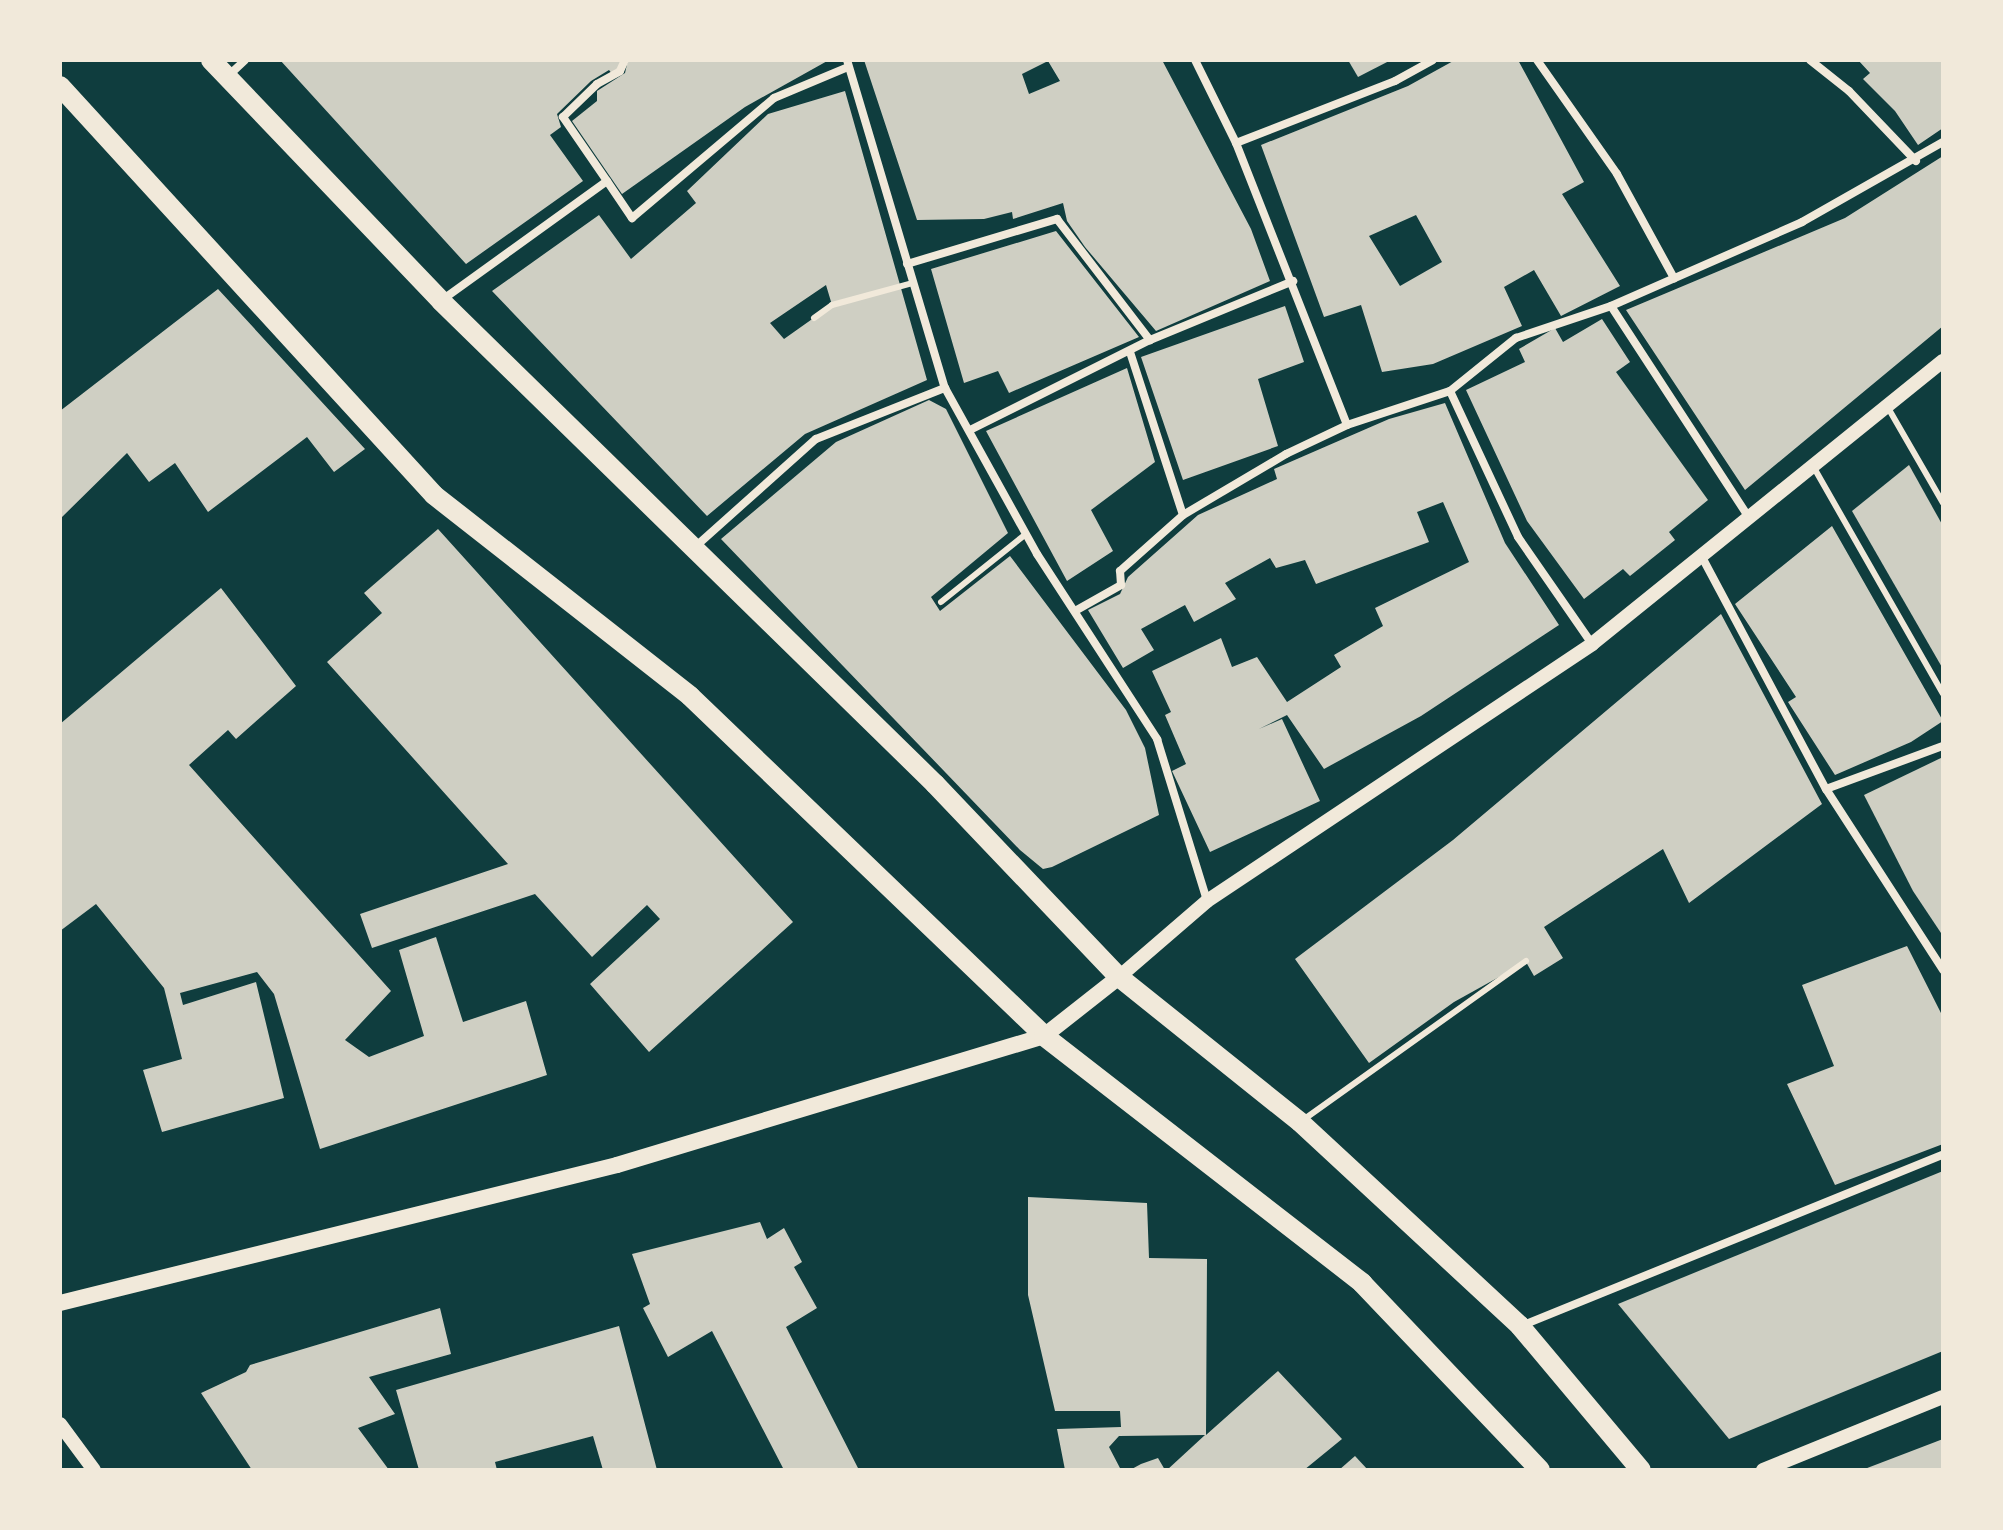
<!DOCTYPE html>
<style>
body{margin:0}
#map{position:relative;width:2003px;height:1530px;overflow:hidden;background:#0f3d3e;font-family:Signika,sans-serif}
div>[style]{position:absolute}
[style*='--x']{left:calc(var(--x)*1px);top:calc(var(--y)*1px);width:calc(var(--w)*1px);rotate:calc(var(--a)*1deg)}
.building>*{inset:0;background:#cfcfc3}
.service>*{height:6px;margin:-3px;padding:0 3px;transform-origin:3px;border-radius:3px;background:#f1e9da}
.minor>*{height:8px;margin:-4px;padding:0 4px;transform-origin:4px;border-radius:4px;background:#f1e9da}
.tertiary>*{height:14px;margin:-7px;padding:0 7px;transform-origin:7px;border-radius:7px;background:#f1e9da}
.secondary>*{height:16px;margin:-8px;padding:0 8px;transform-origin:8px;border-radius:8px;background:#f1e9da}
.primary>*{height:20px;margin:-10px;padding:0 10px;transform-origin:10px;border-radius:10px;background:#f1e9da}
span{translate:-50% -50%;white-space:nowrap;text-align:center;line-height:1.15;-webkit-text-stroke:7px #f1e9da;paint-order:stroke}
.frame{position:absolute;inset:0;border:62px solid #f1e9da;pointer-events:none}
</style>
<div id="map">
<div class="building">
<i style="clip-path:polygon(280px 60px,625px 60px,613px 75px,609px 70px,591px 81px,557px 114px,561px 127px,550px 135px,583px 181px,466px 264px)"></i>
<i style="clip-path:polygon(628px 60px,829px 60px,745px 107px,622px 194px,572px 121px,597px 101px,597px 91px,625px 73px)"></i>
<i style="clip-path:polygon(evenodd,864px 60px,1162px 60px,1251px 229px,1270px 281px,1156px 331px,1085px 247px,1067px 221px,1063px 203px,1013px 219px,1012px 212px,984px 219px,917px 220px,864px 60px,1048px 61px,1060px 81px,1029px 94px,1022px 74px,1048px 61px)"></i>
<i style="clip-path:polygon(1348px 60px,1391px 60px,1358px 77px)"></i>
<i style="clip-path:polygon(evenodd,1455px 60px,1518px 60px,1584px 182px,1562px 194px,1620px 286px,1561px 316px,1534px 270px,1504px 287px,1522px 326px,1433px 364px,1382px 372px,1361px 305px,1324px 317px,1261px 145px,1408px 86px,1455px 60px,1416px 215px,1442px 262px,1400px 286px,1369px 236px,1416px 215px)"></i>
<i style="clip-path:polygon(1858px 60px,1943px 60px,1943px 128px,1918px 145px,1895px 111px,1863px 79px,1870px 73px)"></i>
<i style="clip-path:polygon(evenodd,845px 91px,927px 380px,805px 434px,707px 516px,492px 291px,599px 215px,631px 259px,696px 203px,687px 191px,768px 114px,845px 91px,826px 285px,832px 305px,784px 339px,770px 323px,826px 285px)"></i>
<i style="clip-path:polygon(1943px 156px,1943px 326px,1745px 490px,1626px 310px,1845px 218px)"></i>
<i style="clip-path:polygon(1056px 231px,1139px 337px,1009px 393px,998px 371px,964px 383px,931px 269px)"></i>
<i style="clip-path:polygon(218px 289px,365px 449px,334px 472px,307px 437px,208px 512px,175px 463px,149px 482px,127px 453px,60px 519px,60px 411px)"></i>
<i style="clip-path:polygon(1285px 306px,1304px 362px,1258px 379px,1278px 446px,1183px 480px,1141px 357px)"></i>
<i style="clip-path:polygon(1602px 319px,1630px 362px,1616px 372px,1708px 500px,1669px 532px,1675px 540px,1630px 576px,1623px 569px,1584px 599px,1527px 521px,1466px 390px,1525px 362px,1519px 349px,1555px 328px,1563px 342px)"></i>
<i style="clip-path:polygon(1127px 368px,1155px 462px,1091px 510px,1113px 551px,1067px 581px,986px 431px)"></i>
<i style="clip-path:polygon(929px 400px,946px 409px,1008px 533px,931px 597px,940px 611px,1010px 556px,1126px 710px,1145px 748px,1159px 815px,1052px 867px,1043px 869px,1020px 850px,721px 539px,836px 442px)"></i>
<i style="clip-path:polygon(1445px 403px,1505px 543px,1559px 625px,1421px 716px,1324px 769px,1287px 715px,1259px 729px,1282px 719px,1320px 801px,1210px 852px,1172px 771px,1186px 764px,1165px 715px,1171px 712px,1152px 671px,1221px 638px,1232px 667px,1257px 657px,1287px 702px,1341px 667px,1334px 655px,1383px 626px,1375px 608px,1469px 562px,1443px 502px,1417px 512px,1429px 542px,1316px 584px,1305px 560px,1276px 568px,1270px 558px,1225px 583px,1236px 599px,1194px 622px,1185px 605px,1141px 629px,1154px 650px,1123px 668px,1088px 610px,1120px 594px,1128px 577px,1198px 515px,1277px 479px,1274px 469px,1389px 419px)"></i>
<i style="clip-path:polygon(1909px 465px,1943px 526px,1943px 669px,1852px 511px)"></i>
<i style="clip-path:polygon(1832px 526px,1943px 721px,1911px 742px,1835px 775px,1788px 702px,1796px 697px,1735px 604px)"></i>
<i style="clip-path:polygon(438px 529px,793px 922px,649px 1052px,590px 984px,660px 919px,647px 905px,592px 957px,535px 894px,372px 948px,360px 914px,508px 864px,327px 662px,382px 613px,364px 593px)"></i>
<i style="clip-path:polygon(221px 588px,296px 686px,236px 739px,228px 730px,189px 765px,391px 991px,345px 1040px,369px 1057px,424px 1036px,399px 950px,436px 937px,463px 1022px,526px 1001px,547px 1075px,320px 1149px,274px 994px,257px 972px,180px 993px,183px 1005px,256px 982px,284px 1098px,162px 1132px,143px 1070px,182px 1059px,164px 988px,96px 904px,60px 931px,60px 724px)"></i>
<i style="clip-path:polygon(1721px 614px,1822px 804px,1689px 903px,1663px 849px,1544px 927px,1563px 958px,1534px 976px,1526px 962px,1454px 1002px,1369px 1063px,1295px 959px,1453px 840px)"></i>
<i style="clip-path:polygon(1943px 757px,1943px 936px,1913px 891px,1864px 795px)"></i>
<i style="clip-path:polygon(1907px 946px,1943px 1017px,1943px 1144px,1835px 1185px,1787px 1084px,1834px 1066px,1802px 985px)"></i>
<i style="clip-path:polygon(1943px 1171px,1943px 1351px,1729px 1439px,1618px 1304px)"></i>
<i style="clip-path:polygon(1028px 1197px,1147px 1203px,1149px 1258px,1207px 1259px,1206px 1435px,1278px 1371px,1342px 1439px,1304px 1470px,1167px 1470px,1205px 1435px,1119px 1436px,1109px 1447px,1121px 1470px,1065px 1470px,1057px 1429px,1121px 1427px,1120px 1411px,1055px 1411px,1028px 1295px)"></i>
<i style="clip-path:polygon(760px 1222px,767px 1239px,784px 1228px,802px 1262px,794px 1267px,817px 1308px,786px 1327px,859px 1470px,784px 1470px,712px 1331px,668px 1357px,643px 1308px,650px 1304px,632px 1254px)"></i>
<i style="clip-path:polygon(440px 1308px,451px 1354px,369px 1377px,395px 1414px,358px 1428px,389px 1470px,252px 1470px,201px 1393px,246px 1372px,250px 1365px)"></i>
<i style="clip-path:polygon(619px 1326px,657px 1470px,603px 1470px,593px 1436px,495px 1462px,497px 1470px,419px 1470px,396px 1390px)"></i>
<i style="clip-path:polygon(1943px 1439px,1943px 1470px,1862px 1470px)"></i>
<i style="clip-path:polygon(1355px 1456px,1368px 1470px,1339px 1470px)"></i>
<i style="clip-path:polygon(1158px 1458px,1165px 1470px,1130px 1470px,1141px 1464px)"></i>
</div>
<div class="service">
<i style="--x:814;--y:318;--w:22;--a:-36"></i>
<i style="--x:832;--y:305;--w:84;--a:-15.2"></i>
<i style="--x:1887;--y:406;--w:112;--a:60"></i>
<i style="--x:1813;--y:466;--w:262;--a:60.3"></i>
<i style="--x:941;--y:602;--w:109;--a:-38.7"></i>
<i style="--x:1303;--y:1120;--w:274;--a:-35.5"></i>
</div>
<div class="minor">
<i style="--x:847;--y:60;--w:342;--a:73.4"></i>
<i style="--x:945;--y:388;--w:190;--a:61"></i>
<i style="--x:1037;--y:554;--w:221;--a:57"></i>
<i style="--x:1157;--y:739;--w:170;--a:72.8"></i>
<i style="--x:1195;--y:60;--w:93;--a:63.7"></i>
<i style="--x:1236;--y:143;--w:303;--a:68.5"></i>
<i style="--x:1537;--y:60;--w:139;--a:54.9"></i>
<i style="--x:1617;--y:174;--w:119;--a:61.3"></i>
<i style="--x:1810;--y:60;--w:50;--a:38.5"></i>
<i style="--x:1849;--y:91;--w:97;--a:46.3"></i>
<i style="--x:228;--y:76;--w:23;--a:-43"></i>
<i style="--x:1236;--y:143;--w:171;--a:-21.3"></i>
<i style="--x:1395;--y:81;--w:43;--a:-28.9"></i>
<i style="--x:607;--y:181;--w:78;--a:-124.5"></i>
<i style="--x:563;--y:117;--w:47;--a:-44.1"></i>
<i style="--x:597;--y:84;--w:26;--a:-29"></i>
<i style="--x:620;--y:71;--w:12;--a:-66"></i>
<i style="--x:907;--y:264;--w:157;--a:-16.7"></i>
<i style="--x:1057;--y:219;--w:153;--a:52.5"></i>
<i style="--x:442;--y:300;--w:203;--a:-35.8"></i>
<i style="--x:607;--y:181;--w:45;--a:56"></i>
<i style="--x:632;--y:218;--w:186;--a:-40.2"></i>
<i style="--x:774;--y:98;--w:80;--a:-22.7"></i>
<i style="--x:1611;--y:306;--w:254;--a:56.9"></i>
<i style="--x:1130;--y:352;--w:171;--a:72"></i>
<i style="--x:1450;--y:391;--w:161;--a:65"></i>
<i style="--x:1518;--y:537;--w:130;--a:55.3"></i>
<i style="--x:972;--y:429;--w:199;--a:-26.6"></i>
<i style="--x:1150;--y:340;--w:155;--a:-22.4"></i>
<i style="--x:695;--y:547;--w:162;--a:-41.8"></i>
<i style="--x:816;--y:439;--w:139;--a:-21.6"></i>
<i style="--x:1703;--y:559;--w:261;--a:61.9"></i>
<i style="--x:1826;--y:789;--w:216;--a:57.1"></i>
<i style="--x:1075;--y:611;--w:53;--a:-29.5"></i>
<i style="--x:1121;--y:585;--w:14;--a:-94"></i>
<i style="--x:1120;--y:571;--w:84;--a:-41.6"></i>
<i style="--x:1183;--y:515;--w:120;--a:-30.6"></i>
<i style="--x:1286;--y:454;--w:68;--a:-25.4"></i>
<i style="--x:1347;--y:425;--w:108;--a:-18.3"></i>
<i style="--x:1450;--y:391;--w:85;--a:-38.8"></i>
<i style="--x:1516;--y:338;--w:100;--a:-18.6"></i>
<i style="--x:1611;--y:306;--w:209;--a:-23.7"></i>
<i style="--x:1802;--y:222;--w:162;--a:-29.6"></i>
<i style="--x:1826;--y:789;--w:125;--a:-20.2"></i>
<i style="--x:1521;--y:1326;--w:455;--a:-22.1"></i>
</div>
<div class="tertiary">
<i style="--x:1119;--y:977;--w:116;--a:-40.8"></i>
<i style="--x:1207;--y:901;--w:463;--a:-33.7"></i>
<i style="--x:1592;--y:644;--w:451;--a:-38.9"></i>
<i style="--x:60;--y:1424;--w:57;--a:53.5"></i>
<i style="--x:1763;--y:1470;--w:194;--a:-22.1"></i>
</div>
<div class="secondary">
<i style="--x:60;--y:1303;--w:574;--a:-13.92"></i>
<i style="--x:617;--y:1165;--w:446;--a:-16.8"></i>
<i style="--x:1044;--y:1036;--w:95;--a:-38.2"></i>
</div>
<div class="primary">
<i style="--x:211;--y:60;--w:333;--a:46.3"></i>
<i style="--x:441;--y:301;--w:691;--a:44.35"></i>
<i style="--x:935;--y:784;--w:267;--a:46.4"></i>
<i style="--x:1119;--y:977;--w:232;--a:38.7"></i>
<i style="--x:1300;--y:1122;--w:300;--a:42.8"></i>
<i style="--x:1520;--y:1326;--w:188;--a:50"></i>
<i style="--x:60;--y:86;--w:554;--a:47.56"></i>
<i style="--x:434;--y:495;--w:325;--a:38.1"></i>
<i style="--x:690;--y:696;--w:491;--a:43.8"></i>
<i style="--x:1044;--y:1036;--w:403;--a:37.8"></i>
<i style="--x:1362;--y:1283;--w:258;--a:46.4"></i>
</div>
<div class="frame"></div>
</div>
